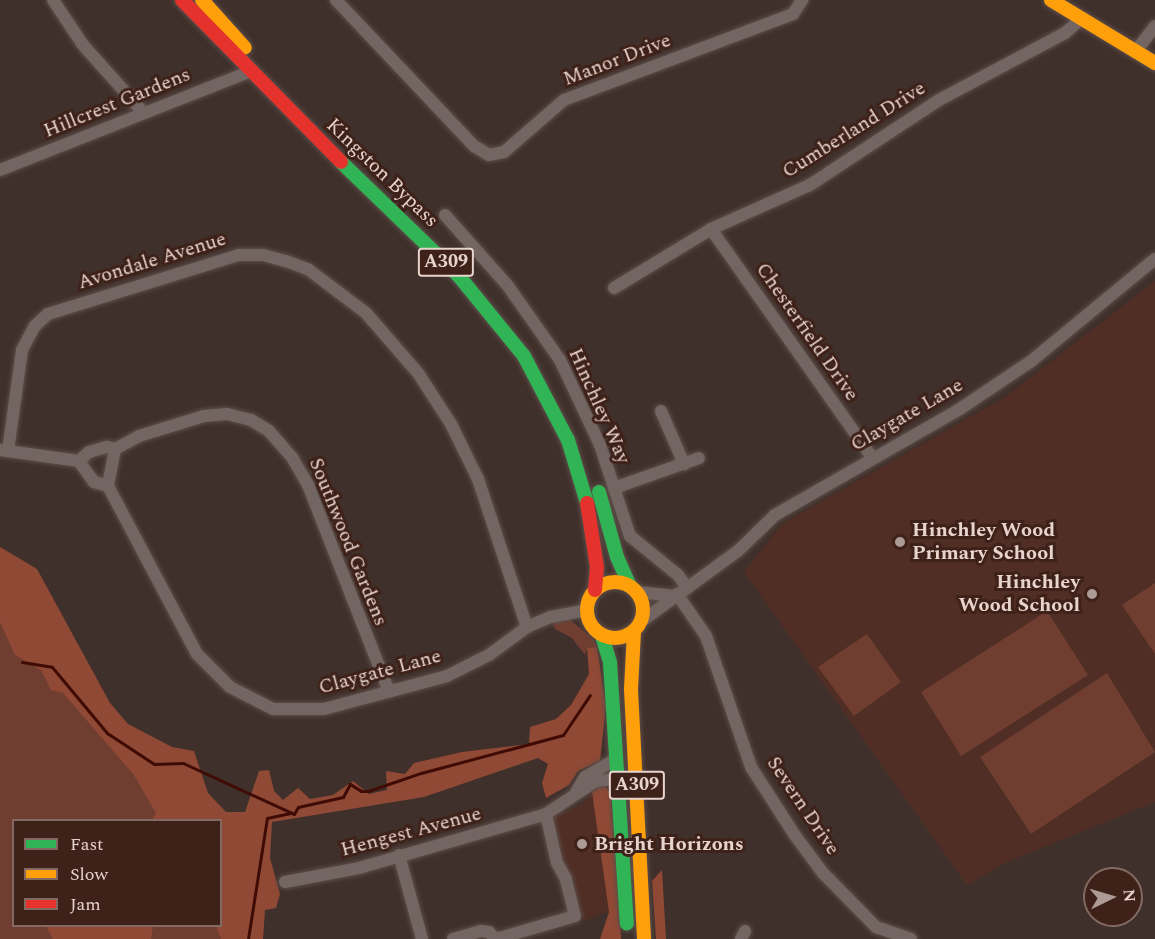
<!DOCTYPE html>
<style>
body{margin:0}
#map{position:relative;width:1155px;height:939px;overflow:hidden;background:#40302b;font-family:Spectral,serif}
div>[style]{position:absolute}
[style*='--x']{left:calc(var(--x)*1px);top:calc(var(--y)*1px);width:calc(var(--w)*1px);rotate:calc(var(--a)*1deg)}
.built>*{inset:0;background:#502e25}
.green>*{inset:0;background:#703e30}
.forest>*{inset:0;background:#904935}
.stream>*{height:3px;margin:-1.5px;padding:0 1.5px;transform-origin:1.5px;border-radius:1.5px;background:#3f0b04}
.roads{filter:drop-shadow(0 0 2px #5c4d49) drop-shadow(0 0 2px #5c4d49)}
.street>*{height:12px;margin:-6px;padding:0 6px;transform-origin:6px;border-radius:6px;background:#736662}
.fast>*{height:14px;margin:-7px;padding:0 7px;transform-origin:7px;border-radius:7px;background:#30b455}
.slow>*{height:14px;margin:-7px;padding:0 7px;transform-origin:7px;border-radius:7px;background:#ff9f0a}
.slow>.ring{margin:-7px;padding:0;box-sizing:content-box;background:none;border:14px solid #ff9f0a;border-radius:50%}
.jam>*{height:14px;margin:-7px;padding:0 7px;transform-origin:7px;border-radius:7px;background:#e5322d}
.dots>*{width:16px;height:16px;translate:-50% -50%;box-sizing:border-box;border:3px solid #3e2119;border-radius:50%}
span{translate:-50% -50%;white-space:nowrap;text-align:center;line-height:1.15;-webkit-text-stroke:6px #3e2119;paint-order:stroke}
.shield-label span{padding:2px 4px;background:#3e2119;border:2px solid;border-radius:4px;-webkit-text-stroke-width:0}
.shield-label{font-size:18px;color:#e8d4ce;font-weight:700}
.street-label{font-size:20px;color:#e8d4ce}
.poi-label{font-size:20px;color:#e8d4ce;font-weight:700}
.left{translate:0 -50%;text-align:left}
.right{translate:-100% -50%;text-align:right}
.legend{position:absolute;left:12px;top:819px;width:210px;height:108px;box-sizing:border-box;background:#3e2119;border:2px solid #826961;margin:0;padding:8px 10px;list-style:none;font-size:18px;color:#e8d4ce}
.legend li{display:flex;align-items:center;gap:12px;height:30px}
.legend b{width:30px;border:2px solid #826961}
.north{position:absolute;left:1083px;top:867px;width:60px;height:60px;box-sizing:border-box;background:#3e2119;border:2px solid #826961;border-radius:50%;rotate:85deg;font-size:16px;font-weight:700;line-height:24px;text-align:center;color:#e8d4ce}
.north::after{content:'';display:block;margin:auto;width:21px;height:27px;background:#ad9b95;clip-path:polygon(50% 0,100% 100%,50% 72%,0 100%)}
</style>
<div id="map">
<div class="built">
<i style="clip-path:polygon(1155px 281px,1155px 802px,1007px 862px,967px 885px,744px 572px,782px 524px,1005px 397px)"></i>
<i style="clip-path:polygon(592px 792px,609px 912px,583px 921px,551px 817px,583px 804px)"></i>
</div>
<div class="green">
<i style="clip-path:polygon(0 559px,107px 736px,187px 820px,14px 820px,14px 926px,219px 926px,223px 939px,0 939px)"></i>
<i style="clip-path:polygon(1155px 583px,1155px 654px,1122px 605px)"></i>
<i style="clip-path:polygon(1047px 611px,1088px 675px,961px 756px,921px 692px)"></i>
<i style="clip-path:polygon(567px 617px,593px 639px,597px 647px,587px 648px,585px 655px,572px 638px,555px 629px,552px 622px)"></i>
<i style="clip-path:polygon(867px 634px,901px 682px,854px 716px,818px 667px)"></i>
<i style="clip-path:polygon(1107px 673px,1155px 752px,1031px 834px,980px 757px)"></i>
</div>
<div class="forest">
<i style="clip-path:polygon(0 547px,37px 569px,110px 703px,128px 724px,172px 747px,194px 751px,208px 793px,226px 812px,245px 812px,259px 771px,269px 770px,274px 791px,283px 800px,298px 788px,310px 799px,333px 795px,353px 781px,369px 794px,387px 790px,386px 771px,405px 774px,414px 763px,462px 752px,529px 744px,530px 727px,556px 719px,571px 705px,589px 674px,587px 648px,597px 647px,606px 707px,600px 761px,578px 771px,569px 785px,546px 798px,542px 783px,548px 764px,538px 758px,424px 797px,272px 822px,270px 858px,280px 894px,276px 908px,265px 910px,263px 939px,221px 939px,216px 926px,220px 926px,220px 820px,152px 820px,156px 813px,134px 775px,63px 693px,51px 690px,41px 670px,15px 655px,0 622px)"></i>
<i style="clip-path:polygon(599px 787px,606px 787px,611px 795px,621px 939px,600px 939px,609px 912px,592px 792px)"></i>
<i style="clip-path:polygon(662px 870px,666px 939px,656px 939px,652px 881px)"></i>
<i style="clip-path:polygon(46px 926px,153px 926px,151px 939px,53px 939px)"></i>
</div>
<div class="stream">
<i style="--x:22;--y:662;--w:30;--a:9"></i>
<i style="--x:52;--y:667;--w:86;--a:50.2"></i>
<i style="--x:107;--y:733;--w:56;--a:33.4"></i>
<i style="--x:154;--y:764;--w:29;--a:-2"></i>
<i style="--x:183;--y:763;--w:122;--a:24.7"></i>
<i style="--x:294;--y:814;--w:8;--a:-60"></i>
<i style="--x:298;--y:807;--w:46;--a:-12.5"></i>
<i style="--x:343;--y:797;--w:15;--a:-62"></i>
<i style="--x:350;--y:784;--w:13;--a:32"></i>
<i style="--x:361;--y:791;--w:7;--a:0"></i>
<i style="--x:368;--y:791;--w:56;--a:-18.8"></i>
<i style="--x:421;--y:773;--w:147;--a:-15"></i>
<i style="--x:563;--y:735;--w:48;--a:-56"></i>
<i style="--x:248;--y:939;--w:122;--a:-81.1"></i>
<i style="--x:267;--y:818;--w:25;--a:-12"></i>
</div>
<div class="roads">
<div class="street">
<i style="--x:53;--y:0;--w:54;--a:56.3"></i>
<i style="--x:83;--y:45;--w:90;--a:48.2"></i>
<i style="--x:336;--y:0;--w:201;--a:46.6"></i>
<i style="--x:474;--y:146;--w:17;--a:31"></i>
<i style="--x:489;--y:155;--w:15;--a:-11"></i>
<i style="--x:504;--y:152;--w:79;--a:-40.9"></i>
<i style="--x:564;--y:100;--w:245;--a:-20.6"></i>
<i style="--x:793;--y:14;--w:17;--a:-57"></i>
<i style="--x:1135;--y:52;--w:33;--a:-52"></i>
<i style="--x:0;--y:170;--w:268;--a:-21.5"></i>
<i style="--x:445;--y:215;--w:95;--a:48.4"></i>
<i style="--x:508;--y:286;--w:90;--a:54.9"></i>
<i style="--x:560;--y:360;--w:94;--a:64.8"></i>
<i style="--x:600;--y:445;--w:96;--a:71.8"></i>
<i style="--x:630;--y:536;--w:62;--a:39.1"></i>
<i style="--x:678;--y:575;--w:16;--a:55"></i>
<i style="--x:711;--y:229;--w:279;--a:54.8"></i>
<i style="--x:614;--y:288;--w:114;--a:-31.3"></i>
<i style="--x:711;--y:229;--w:108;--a:-24"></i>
<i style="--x:810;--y:185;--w:154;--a:-33.4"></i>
<i style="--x:939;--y:100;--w:143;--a:-28"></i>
<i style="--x:1065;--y:33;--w:23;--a:-41"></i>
<i style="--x:661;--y:411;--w:58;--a:66.5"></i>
<i style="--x:107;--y:447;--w:8;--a:14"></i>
<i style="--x:115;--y:449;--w:38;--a:101"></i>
<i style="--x:108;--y:486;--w:15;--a:-164"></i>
<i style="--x:94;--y:482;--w:26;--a:-126"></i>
<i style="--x:79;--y:461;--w:13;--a:-42"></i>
<i style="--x:89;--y:452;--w:19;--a:-16"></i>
<i style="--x:115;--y:449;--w:27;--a:-28"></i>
<i style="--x:139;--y:436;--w:68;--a:-17.1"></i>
<i style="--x:204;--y:416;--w:23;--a:-5"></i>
<i style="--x:227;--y:414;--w:25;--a:14"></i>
<i style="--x:251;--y:420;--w:21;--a:31"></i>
<i style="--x:269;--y:431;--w:37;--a:49"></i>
<i style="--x:293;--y:459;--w:30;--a:60"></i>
<i style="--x:308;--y:485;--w:222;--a:68.6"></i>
<i style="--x:0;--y:450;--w:80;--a:7.9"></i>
<i style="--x:8;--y:451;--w:102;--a:-82.1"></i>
<i style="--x:22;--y:350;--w:27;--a:-62"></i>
<i style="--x:35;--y:326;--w:18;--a:-43"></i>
<i style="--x:48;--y:314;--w:200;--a:-17.2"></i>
<i style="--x:239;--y:255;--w:24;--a:0"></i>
<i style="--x:263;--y:255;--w:24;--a:15"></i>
<i style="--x:286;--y:261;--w:25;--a:21"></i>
<i style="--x:309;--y:270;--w:71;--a:37"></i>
<i style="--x:366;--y:313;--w:79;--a:49.1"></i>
<i style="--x:418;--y:373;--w:61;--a:57.1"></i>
<i style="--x:451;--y:424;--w:61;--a:63.9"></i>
<i style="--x:478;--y:479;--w:156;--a:71.7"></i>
<i style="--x:108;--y:486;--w:190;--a:62.1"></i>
<i style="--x:197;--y:654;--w:47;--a:45"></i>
<i style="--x:230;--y:687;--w:48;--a:27.1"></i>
<i style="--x:273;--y:709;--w:51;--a:0"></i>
<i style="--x:324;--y:709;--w:127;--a:-15"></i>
<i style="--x:447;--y:676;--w:47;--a:-26.6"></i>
<i style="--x:489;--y:655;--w:47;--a:-36.4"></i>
<i style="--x:527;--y:627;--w:26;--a:-23"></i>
<i style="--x:551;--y:617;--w:37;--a:-11"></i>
<i style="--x:614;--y:488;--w:90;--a:-19.4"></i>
<i style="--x:637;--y:592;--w:36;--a:6"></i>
<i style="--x:677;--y:594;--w:51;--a:55.4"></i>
<i style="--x:706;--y:636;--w:139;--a:71"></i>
<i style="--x:751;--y:767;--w:80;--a:57.3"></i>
<i style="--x:794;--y:834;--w:49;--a:53.4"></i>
<i style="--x:823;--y:873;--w:76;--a:45.5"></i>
<i style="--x:876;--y:927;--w:37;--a:19"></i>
<i style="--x:642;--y:621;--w:120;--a:-36.2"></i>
<i style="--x:739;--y:550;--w:50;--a:-44.2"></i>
<i style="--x:775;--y:515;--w:213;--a:-29.8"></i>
<i style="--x:960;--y:409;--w:84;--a:-33.9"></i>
<i style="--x:1030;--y:362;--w:162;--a:-39.5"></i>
<i style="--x:576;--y:792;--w:17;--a:-59"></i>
<i style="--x:585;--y:777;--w:34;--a:-30"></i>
<i style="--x:399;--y:855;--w:87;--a:74.7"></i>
<i style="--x:285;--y:882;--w:75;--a:-10.7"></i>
<i style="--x:359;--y:868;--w:195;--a:-16.1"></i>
<i style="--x:453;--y:939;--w:29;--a:-16"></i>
<i style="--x:481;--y:931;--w:8;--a:7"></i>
<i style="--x:489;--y:932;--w:9;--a:49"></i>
<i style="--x:496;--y:939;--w:82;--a:-16.2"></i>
<i style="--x:575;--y:916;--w:38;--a:-104"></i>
<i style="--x:566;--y:879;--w:18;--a:-119"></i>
<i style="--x:557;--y:863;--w:50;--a:-102.7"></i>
<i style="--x:546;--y:814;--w:60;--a:-33.4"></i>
<i style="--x:596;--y:781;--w:25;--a:-5"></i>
<i style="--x:741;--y:939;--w:9;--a:-63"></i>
</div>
<div class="fast">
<i style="--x:341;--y:162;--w:163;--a:44"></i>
<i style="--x:458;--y:275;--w:104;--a:50.8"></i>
<i style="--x:524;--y:356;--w:95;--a:62.4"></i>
<i style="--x:568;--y:440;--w:66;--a:73.2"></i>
<i style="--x:599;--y:492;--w:67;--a:74.5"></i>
<i style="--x:617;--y:557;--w:32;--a:66"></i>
<i style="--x:602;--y:636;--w:28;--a:73"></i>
<i style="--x:610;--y:663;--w:261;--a:86.3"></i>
</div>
<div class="slow">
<i style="--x:202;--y:0;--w:64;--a:48.1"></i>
<i style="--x:1051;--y:0;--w:122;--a:31.2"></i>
<i class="ring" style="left:587px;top:582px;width:42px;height:42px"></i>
<i style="--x:634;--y:632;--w:58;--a:93"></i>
<i style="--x:631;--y:690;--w:249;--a:87"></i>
</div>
<div class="jam">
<i style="--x:182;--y:0;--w:227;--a:45.5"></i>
<i style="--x:587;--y:503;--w:65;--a:81.1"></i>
<i style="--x:597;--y:567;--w:23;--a:95"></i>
</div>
</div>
<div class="dots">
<i style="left:900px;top:542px;background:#ad9b95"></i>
<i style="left:1092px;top:594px;background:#ad9b95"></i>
<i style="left:582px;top:844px;background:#ad9b95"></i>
</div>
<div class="shield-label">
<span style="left:446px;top:262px">A309</span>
<span style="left:637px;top:785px">A309</span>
</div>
<div class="street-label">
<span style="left:617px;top:60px;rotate:-21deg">Manor Drive</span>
<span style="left:117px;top:103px;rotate:-22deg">Hillcrest Gardens</span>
<span style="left:854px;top:130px;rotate:-32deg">Cumberland Drive</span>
<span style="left:382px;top:173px;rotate:44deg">Kingston Bypass</span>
<span style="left:152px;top:261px;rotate:-17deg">Avondale Avenue</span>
<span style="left:807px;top:332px;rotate:55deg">Chesterfield Drive</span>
<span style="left:599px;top:406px;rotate:66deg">Hinchley Way</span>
<span style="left:907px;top:415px;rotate:-30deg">Claygate Lane</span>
<span style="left:348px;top:542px;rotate:68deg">Southwood Gardens</span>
<span style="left:380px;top:672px;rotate:-15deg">Claygate Lane</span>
<span style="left:803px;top:806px;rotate:56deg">Severn Drive</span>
<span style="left:411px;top:832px;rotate:-15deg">Hengest Avenue</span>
</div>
<div class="poi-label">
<span class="left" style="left:912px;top:542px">Hinchley Wood<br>Primary School</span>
<span class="right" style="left:1080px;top:594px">Hinchley<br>Wood School</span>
<span class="left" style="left:594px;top:844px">Bright Horizons</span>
</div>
<ul class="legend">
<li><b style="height:8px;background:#30b455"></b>Fast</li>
<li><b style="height:8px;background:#ff9f0a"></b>Slow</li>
<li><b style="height:8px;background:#e5322d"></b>Jam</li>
</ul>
<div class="north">N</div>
</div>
